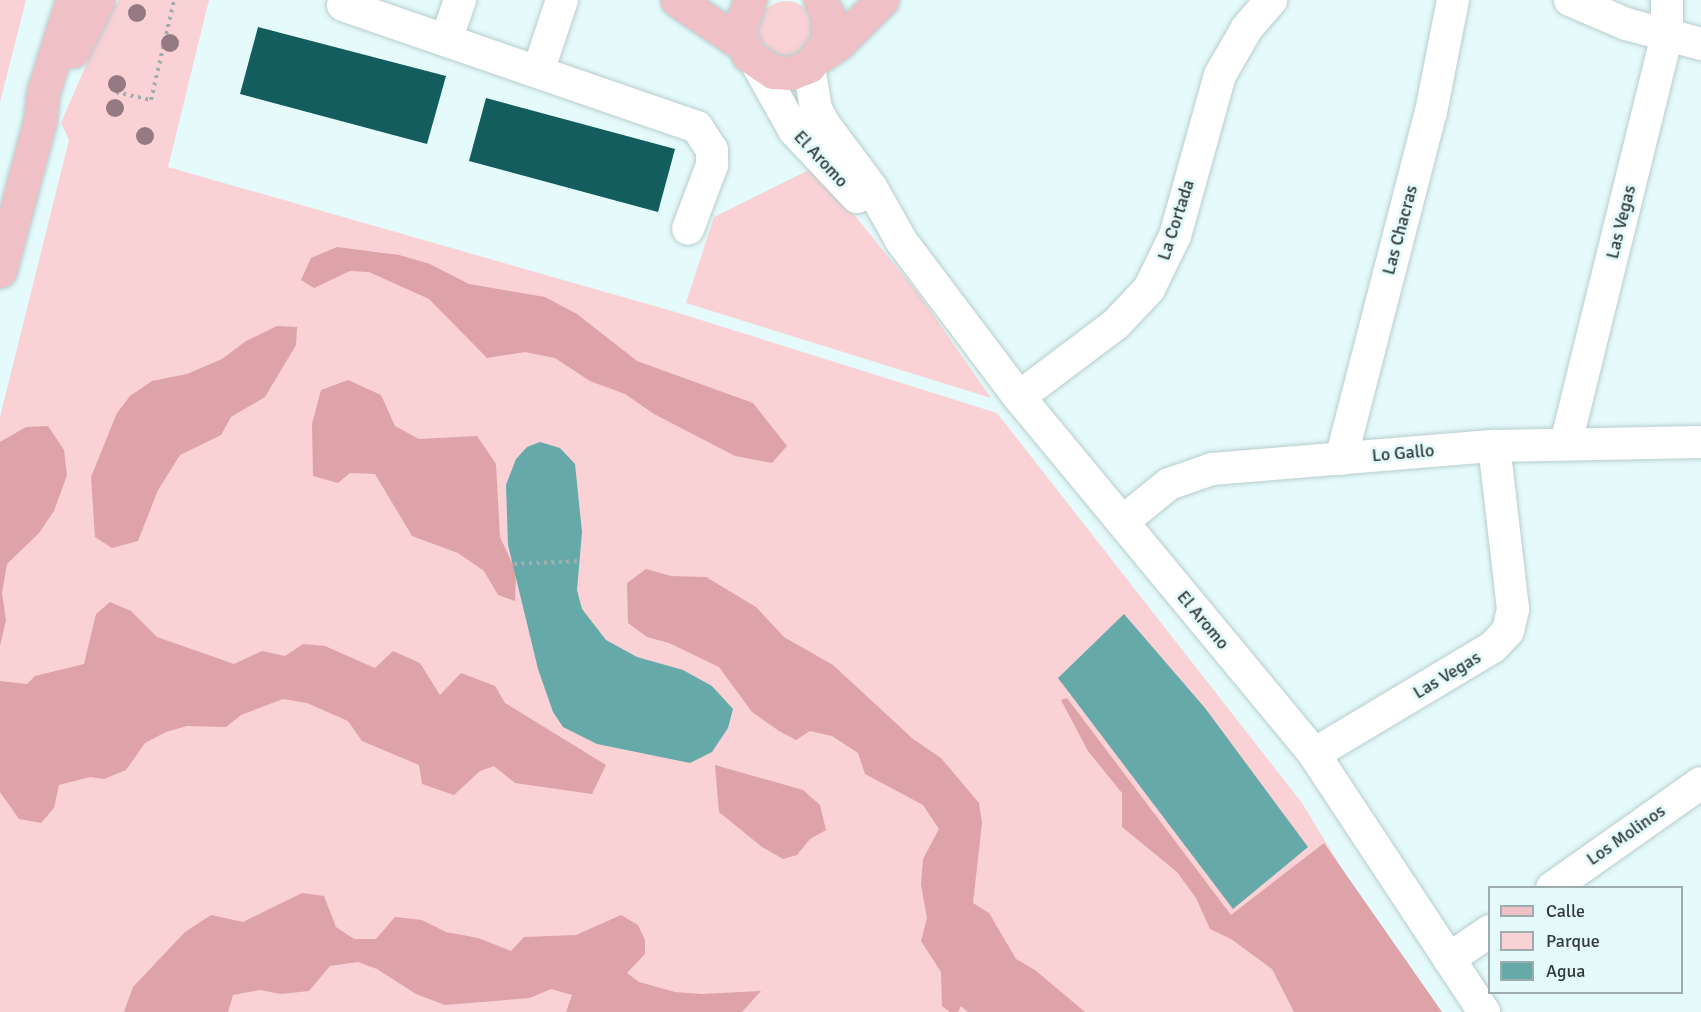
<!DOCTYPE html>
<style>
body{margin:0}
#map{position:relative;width:1701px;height:1012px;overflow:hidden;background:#e5fafa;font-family:Signika,sans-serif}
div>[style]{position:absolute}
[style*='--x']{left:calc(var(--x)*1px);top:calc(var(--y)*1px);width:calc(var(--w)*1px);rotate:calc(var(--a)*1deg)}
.green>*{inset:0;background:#fad1d5}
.round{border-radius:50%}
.forest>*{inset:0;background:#dda3a9}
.water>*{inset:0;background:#66a9a9}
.building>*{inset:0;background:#135d5e}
.path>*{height:4px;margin-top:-2px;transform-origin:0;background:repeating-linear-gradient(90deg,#9fafaf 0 3px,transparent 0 7.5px)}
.roads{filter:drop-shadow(0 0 2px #b8cdcd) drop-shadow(0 0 2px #b8cdcd)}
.minor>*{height:32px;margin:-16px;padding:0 16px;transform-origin:16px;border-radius:16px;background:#fff}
.major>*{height:33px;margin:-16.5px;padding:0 16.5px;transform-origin:16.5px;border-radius:16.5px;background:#efc1c7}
.trees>*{width:18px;height:18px;margin:-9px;border-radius:50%;background:#967a83}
span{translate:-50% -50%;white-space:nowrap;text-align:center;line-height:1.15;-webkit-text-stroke:6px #e5fafa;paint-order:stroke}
.street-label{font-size:18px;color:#323a3a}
.legend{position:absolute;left:1488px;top:886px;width:195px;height:108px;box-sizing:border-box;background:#e5fafa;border:2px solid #9dadad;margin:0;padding:8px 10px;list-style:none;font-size:18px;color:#323a3a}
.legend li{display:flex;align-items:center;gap:12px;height:30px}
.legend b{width:30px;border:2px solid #9dadad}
</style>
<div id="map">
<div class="green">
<i style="clip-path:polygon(0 0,26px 0,0 102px)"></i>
<i style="clip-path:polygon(119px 0,209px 0,168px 167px,672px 311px,997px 413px,1302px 803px,1429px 1012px,0 1012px,0 417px,69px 140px,61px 123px,105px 21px)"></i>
<i class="round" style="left:758px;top:1px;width:56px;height:56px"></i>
<i style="clip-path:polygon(815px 167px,918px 293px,991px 398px,686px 303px,714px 217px)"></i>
</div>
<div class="forest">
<i style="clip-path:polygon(337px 247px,399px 255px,430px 264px,469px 284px,545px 297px,577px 314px,637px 361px,753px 403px,787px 446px,772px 463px,735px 456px,654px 414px,625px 394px,590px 381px,555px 358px,525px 352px,487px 358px,429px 299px,369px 272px,350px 271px,314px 288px,301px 280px,311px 258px)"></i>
<i style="clip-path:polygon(277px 326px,297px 327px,296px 345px,265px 397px,231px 417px,221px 435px,180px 455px,158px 490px,138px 541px,112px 548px,95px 537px,91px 477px,117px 413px,130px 396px,152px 381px,187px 374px,222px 359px,246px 341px)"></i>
<i style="clip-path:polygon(348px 380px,381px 395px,395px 426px,419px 439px,477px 436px,496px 464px,500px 537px,516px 571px,515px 601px,498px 595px,484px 571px,458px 553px,412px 536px,375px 474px,350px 473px,338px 483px,313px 476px,312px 424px,321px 390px)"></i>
<i style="clip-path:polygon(48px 426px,64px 450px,67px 475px,54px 511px,39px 533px,7px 564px,2px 593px,6px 620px,0 646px,0 442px,26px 427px)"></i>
<i style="clip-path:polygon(646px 569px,671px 576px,706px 577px,756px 607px,784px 637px,833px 665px,913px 739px,941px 758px,979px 803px,982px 823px,973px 903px,989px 913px,1016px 959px,1035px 970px,1085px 1012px,968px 1012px,961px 1006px,958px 1012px,950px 1012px,942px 1006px,941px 972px,921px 941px,927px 918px,921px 885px,923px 859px,939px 829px,923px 805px,865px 774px,858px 753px,832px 736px,810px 731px,796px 740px,779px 731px,752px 712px,719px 667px,669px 643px,647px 637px,628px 623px,627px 583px)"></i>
<i style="clip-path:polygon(110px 602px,131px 611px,157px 637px,234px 664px,262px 651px,285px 656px,303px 644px,325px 646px,375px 668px,393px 651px,420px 663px,440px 695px,461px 673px,495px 686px,505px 703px,606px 765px,592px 794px,515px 783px,494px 766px,480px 771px,454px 795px,422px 784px,419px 765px,362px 741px,348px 721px,307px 703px,283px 699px,241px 715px,226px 727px,187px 726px,166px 732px,145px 743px,126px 770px,104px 779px,90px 777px,59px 785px,54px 808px,41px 823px,19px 819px,0 792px,0 681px,27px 684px,35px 676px,84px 664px,96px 614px)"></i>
<i style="clip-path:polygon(1067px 698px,1231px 915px,1324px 843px,1442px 1012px,1294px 1012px,1272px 969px,1231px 939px,1210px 929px,1196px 898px,1177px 872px,1122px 827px,1122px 793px,1088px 751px,1061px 700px)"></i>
<i style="clip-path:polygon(715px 765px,803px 790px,820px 805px,826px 830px,810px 839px,797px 855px,783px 859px,762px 847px,719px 812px)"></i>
<i style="clip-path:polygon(302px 893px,324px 896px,336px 927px,354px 939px,376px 939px,395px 917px,422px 920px,446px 932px,478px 938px,511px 951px,524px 937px,576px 935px,621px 915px,638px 925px,645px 940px,645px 954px,627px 973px,639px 982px,675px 992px,702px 994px,761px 991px,742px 1012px,566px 1012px,572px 995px,551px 989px,530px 998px,445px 1005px,416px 994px,377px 969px,358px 962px,330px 966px,309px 991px,281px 994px,260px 990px,233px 995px,228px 1012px,124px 1012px,133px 987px,185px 932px,211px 915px,243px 922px)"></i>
</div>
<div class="water">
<i style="clip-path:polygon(540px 442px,560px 448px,575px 464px,582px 532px,577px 590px,582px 609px,606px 640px,637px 657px,683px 670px,712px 686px,733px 709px,728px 728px,712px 752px,690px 763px,597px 744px,563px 727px,553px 712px,538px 669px,508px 545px,506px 485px,516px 459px,527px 447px)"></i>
<i style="clip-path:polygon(1124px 614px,1205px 708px,1308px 847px,1233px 909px,1058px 678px)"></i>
</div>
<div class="building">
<i style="clip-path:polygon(258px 27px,446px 76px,427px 144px,240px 94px)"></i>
<i style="clip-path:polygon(486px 98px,675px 149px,658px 212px,469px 161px)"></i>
</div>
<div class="path">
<i style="--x:116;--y:92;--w:36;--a:13"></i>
<i style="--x:151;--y:100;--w:103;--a:-77"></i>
<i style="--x:514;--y:564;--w:66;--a:-2.6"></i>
</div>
<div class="roads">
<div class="minor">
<i style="--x:1570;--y:0;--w:61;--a:23.2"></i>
<i style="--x:1626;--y:24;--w:78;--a:14.9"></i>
<i style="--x:343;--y:5;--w:374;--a:19"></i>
<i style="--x:697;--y:127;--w:27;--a:57"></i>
<i style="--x:712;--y:150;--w:15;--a:90"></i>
<i style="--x:712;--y:165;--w:68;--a:110.6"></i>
<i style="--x:446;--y:40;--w:42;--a:-70.7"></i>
<i style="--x:757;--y:64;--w:76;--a:60.7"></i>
<i style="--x:794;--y:130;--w:92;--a:46.8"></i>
<i style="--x:809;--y:66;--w:44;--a:80.8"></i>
<i style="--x:816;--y:109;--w:17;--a:62"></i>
<i style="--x:824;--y:124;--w:79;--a:53.3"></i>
<i style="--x:871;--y:187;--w:63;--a:60.6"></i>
<i style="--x:902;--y:242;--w:194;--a:53"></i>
<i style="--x:1019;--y:397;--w:463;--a:50.4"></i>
<i style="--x:1314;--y:754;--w:309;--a:56.6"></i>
<i style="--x:538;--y:72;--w:76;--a:-71.6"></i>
<i style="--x:1019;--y:397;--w:121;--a:-37"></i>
<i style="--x:1116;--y:324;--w:48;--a:-46.7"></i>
<i style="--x:1149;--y:289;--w:59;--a:-63.9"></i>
<i style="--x:1175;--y:236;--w:167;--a:-74.4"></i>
<i style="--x:1220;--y:75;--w:54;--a:-60.1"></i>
<i style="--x:1247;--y:28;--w:37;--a:-49"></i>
<i style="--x:1566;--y:443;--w:419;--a:-76.1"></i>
<i style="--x:1667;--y:36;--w:36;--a:-90"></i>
<i style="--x:1341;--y:459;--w:358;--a:-75.5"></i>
<i style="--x:1431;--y:112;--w:114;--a:-78.9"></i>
<i style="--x:1122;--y:522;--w:60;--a:-39"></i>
<i style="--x:1169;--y:484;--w:46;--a:-19.2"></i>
<i style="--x:1212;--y:469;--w:283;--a:-4.7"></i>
<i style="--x:1494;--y:446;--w:207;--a:-1.1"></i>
<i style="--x:1314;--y:754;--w:209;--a:-30.9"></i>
<i style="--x:1493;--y:647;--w:22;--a:-47"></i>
<i style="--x:1508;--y:631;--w:23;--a:-77"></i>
<i style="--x:1513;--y:609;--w:164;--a:-96.6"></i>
<i style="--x:1552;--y:888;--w:182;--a:-35.2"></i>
<i style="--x:1449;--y:959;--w:50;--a:-34.3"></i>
</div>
<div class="major">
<i style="--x:677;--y:0;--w:78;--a:34.1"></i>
<i style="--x:750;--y:0;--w:33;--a:110"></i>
<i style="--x:739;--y:31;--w:26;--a:69"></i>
<i style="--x:748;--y:55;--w:30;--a:34"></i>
<i style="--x:773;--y:72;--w:18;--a:3"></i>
<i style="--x:791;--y:73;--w:19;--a:-21"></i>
<i style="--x:809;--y:66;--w:29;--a:-52"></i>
<i style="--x:827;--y:43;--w:28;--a:-88"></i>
<i style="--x:828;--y:15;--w:17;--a:-118"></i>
<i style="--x:73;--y:51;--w:57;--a:-63.9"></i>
<i style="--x:820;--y:56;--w:23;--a:-34"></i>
<i style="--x:839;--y:43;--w:61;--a:-45"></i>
<i style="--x:0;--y:271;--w:155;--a:-75.1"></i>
<i style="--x:40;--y:121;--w:28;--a:-84"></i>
<i style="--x:43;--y:93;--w:97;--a:-72.7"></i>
</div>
</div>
<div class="trees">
<i style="left:137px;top:13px"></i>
<i style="left:170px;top:43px"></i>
<i style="left:117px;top:84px"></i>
<i style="left:115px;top:108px"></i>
<i style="left:145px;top:136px"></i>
</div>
<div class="street-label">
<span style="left:821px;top:159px;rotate:47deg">El Aromo</span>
<span style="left:1176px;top:220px;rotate:-72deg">La Cortada</span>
<span style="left:1621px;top:222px;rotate:-76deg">Las Vegas</span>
<span style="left:1400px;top:230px;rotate:-75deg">Las Chacras</span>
<span style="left:1403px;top:453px;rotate:-5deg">Lo Gallo</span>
<span style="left:1203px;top:620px;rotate:50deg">El Aromo</span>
<span style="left:1447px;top:675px;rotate:-31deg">Las Vegas</span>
<span style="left:1626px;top:835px;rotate:-35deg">Los Molinos</span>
</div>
<ul class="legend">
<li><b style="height:8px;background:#efc1c7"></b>Calle</li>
<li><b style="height:16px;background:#fad1d5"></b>Parque</li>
<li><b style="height:16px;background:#66a9a9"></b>Agua</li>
</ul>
</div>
